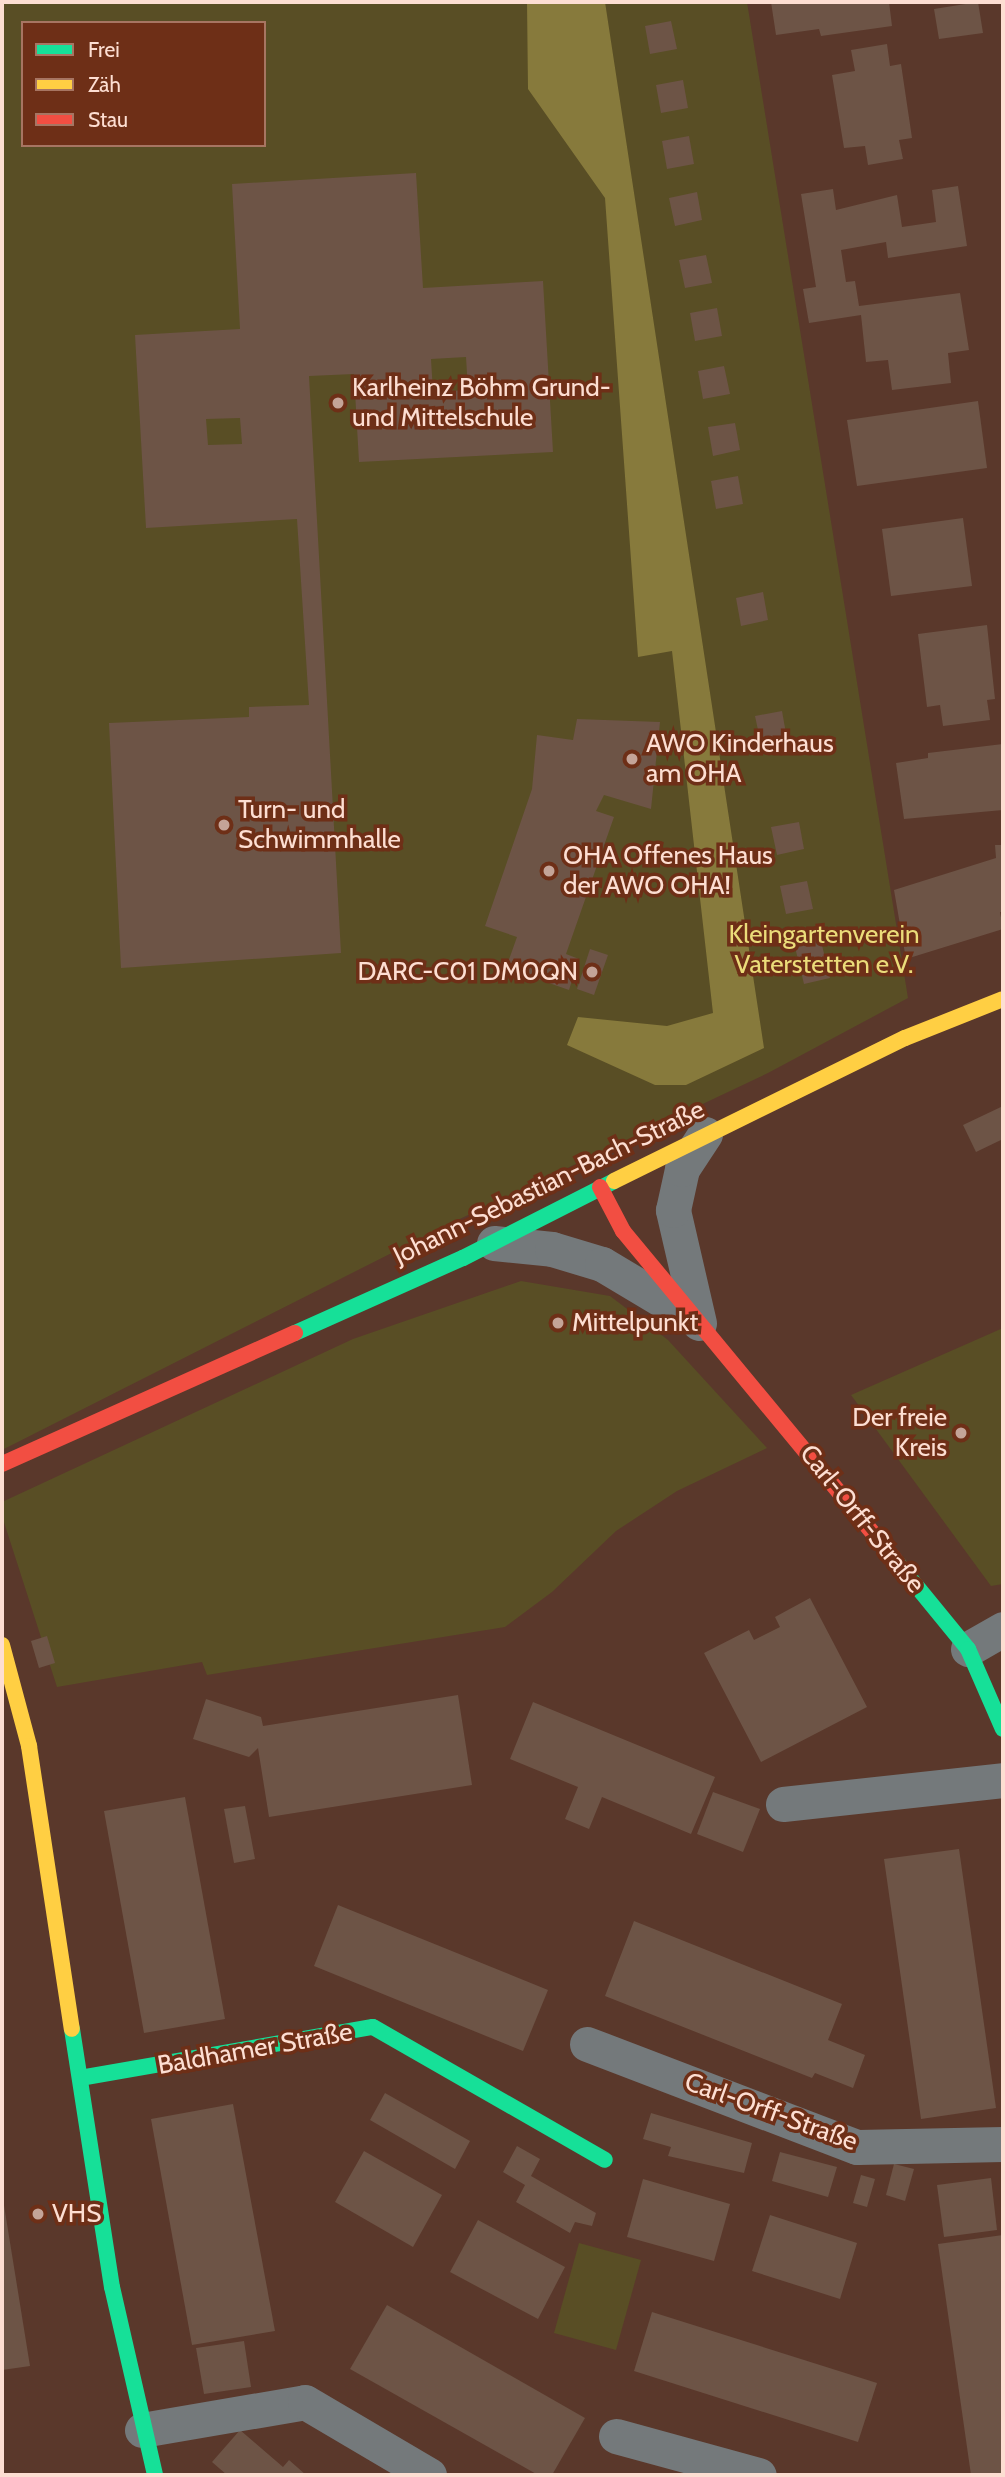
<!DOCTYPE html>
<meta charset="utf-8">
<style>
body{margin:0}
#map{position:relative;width:1005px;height:2477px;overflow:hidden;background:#5a382b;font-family:Cabin,sans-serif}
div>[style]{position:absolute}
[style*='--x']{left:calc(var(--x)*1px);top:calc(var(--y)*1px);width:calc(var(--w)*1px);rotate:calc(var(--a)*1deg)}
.green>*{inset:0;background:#594e25}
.forest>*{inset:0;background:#877a3c}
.building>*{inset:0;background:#6d5446}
.street>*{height:35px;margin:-17.5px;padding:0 17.5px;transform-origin:17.5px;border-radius:17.5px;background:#74797b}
.fast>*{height:16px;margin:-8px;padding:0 8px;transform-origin:8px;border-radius:8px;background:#16e098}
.slow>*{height:16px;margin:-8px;padding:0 8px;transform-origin:8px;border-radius:8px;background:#ffcf43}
.jam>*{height:16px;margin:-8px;padding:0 8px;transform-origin:8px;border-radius:8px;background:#f24e42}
.dots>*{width:19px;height:19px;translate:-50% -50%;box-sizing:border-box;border:4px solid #6e2f17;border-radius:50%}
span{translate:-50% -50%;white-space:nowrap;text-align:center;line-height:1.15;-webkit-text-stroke:7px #6e2f17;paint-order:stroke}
.poi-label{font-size:26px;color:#fdded2}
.left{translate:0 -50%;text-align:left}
.right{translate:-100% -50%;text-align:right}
.park-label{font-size:26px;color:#ebdc7a}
.street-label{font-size:26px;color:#fdded2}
.frame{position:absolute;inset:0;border:4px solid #fdded2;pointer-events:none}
.legend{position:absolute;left:21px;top:21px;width:245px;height:126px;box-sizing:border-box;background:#6e2f17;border:2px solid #a77562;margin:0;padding:9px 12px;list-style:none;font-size:21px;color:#fdded2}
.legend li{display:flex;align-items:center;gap:14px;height:35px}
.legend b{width:35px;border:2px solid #a77562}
</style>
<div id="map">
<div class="green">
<i style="clip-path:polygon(evenodd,2px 2px,747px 2px,908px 998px,768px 1073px,449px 1224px,2px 1450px,2px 2px,23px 23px,264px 23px,264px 145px,23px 145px,23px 23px)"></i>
<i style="clip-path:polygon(521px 1281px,610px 1296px,668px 1340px,767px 1448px,677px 1491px,616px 1531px,552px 1592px,505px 1627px,207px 1675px,202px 1662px,57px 1687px,2px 1516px,2px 1502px,353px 1339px)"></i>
<i style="clip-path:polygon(1003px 1328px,1003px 1584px,991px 1586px,851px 1395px)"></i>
<i style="clip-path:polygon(579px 2243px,641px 2260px,616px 2350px,554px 2333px)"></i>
</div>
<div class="forest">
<i style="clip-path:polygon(527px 2px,605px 2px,764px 1048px,686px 1085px,655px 1085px,567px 1045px,578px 1017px,667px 1026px,713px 1013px,672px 651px,638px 657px,605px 198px,528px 89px)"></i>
</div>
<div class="building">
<i style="clip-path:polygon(771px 2px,889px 2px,892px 26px,821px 36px,819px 29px,776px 35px)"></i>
<i style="clip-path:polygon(978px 2px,983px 33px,939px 39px,934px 9px)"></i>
<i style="clip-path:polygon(671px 21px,677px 49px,650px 54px,645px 26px)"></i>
<i style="clip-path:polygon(887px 44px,890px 66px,901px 64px,912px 138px,899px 140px,903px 159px,868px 165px,865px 146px,844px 148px,832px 75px,855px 71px,851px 50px)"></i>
<i style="clip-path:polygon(683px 80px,688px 108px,661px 113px,656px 85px)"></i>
<i style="clip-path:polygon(689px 136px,694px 164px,667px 169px,662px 141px)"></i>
<i style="clip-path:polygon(evenodd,416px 173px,423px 288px,543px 281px,553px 452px,359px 462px,354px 374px,309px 376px,341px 953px,121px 968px,109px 723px,249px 717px,249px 707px,309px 705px,297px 519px,146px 528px,135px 335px,240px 329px,232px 184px,416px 173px,466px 357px,468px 390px,433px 392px,431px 359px,466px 357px,416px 173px,240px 418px,242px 444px,208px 445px,206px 419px,240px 418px)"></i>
<i style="clip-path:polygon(958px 186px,967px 246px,888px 258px,886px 242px,841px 250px,846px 282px,855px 281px,859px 306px,960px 293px,969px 350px,948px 353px,951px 383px,892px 390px,888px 360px,866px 362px,861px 315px,809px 323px,803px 289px,816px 287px,801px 194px,833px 189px,836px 210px,897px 195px,902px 227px,936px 222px,932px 190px)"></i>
<i style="clip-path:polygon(697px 192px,702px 220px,675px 226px,669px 198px)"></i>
<i style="clip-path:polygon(706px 255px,712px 283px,685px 288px,679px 260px)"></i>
<i style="clip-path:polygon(717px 308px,722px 336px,695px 341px,690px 313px)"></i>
<i style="clip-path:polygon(724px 366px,730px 394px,703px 399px,698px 371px)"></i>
<i style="clip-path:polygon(978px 401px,987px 468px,857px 486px,847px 420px)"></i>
<i style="clip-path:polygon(735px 423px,740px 450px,713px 456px,708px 427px)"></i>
<i style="clip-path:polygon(738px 476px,743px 504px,716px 509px,711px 481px)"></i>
<i style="clip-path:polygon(963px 518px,972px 586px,891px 596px,882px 529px)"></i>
<i style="clip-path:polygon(763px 592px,768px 620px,741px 626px,736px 598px)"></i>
<i style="clip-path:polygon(987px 625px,995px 699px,987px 700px,990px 720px,943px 726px,940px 705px,927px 707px,918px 634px)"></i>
<i style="clip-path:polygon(782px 711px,787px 739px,761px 744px,755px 716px)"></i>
<i style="clip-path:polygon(577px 719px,660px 722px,651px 809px,604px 795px,596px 811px,614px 817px,566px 954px,579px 959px,569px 990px,506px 968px,517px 937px,485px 926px,532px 789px,537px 735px,573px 740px)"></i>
<i style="clip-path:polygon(1003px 744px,1003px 810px,904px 819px,896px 763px,928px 758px,928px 753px)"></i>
<i style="clip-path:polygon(799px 822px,804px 849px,777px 855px,771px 827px)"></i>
<i style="clip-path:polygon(995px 845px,1003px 845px,1003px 912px,1000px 912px,1003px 929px,906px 959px,894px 890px,996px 858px)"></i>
<i style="clip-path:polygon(807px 881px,813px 909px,786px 914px,780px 886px)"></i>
<i style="clip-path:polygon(819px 933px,830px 978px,804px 984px,793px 939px)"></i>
<i style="clip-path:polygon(590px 949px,608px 955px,594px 995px,577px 989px)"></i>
<i style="clip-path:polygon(1003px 1106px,1003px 1139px,976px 1152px,963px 1125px)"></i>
<i style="clip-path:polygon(810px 1598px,867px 1707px,761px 1762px,704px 1653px,749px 1630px,754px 1640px,780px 1627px,775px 1617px)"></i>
<i style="clip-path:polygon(47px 1636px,55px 1663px,39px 1668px,31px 1641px)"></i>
<i style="clip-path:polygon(458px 1695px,472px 1785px,269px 1817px,258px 1748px,249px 1757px,193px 1739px,206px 1699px,261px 1717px,263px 1726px)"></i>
<i style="clip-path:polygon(533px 1702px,715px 1777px,691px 1834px,602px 1797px,589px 1829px,565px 1819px,578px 1787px,510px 1759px)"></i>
<i style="clip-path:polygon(713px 1792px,760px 1809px,743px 1852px,697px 1834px)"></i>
<i style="clip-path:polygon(185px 1797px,225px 2019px,144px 2033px,104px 1811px)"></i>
<i style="clip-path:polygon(245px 1806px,255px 1859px,234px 1863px,224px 1809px)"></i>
<i style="clip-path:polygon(959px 1849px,996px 2108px,921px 2119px,884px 1859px)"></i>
<i style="clip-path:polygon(338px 1905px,548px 1990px,523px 2051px,314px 1966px)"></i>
<i style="clip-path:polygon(634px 1921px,842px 2004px,828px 2040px,865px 2055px,853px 2088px,815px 2073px,812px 2078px,605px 1996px)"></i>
<i style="clip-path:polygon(385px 2093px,470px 2141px,455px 2169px,370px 2120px)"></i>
<i style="clip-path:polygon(233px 2104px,275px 2331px,192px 2345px,151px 2119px)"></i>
<i style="clip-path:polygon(651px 2113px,752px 2143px,744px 2173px,668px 2156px,671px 2147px,643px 2139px)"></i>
<i style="clip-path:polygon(517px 2146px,540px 2159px,531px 2176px,596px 2213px,592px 2226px,575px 2222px,570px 2233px,516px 2202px,525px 2185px,503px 2172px)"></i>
<i style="clip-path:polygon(364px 2151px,442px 2195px,413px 2247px,335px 2202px)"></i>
<i style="clip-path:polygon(780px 2152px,837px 2167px,828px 2197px,772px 2181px)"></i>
<i style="clip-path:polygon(894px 2164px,914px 2169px,905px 2201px,886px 2195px)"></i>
<i style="clip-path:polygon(861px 2175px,875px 2179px,867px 2207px,853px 2203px)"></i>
<i style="clip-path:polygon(991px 2178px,997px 2230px,944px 2237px,937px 2185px)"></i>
<i style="clip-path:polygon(643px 2179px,730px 2204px,714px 2261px,627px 2237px)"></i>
<i style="clip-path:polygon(2px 2193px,30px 2366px,2px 2370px)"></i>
<i style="clip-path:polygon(770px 2215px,857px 2243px,840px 2299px,752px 2271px)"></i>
<i style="clip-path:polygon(478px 2220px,565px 2267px,538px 2319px,450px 2272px)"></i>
<i style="clip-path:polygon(1003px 2235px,1003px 2475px,971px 2475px,938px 2244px)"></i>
<i style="clip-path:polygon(387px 2305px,585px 2418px,552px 2475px,538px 2475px,350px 2369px)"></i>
<i style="clip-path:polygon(652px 2312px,877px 2383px,858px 2442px,634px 2371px)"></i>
<i style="clip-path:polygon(244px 2341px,251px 2387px,204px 2394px,196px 2348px)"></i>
<i style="clip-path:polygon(240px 2430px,283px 2467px,289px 2460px,306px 2475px,227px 2475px,212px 2462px)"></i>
</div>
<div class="street">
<i style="--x:494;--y:1243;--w:58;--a:5.9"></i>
<i style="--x:552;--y:1249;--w:52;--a:16.7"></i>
<i style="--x:602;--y:1264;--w:96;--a:30.9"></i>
<i style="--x:699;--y:1323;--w:116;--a:-103"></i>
<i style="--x:673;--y:1210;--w:42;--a:-77.6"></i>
<i style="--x:682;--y:1169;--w:42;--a:-56.7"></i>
<i style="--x:968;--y:1649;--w:40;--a:-29.7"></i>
<i style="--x:783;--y:1804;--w:221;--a:-6.2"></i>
<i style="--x:587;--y:2044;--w:289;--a:20.9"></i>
<i style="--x:857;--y:2147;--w:146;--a:-1.2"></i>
<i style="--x:142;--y:2430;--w:165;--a:-9.7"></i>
<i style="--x:305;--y:2402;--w:144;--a:30.5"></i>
<i style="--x:616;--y:2436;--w:148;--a:15.3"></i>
</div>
<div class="fast">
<i style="--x:295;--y:1333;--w:184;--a:-24.1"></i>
<i style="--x:463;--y:1258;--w:169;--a:-27"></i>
<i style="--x:896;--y:1561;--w:114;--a:50.7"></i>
<i style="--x:968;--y:1649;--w:87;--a:66.4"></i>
<i style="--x:72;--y:2029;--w:261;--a:81.2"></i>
<i style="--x:112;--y:2287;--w:193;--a:77.1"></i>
<i style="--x:80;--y:2078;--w:297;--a:-9.9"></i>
<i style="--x:373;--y:2027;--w:267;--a:29.8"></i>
</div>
<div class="slow">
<i style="--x:614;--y:1181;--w:324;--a:-26.2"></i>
<i style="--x:905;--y:1038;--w:105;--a:-21.7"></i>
<i style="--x:2;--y:1645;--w:105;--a:75"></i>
<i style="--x:29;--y:1746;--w:286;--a:81.4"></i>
</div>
<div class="jam">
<i style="--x:600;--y:1187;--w:50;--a:62.4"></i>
<i style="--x:623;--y:1231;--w:428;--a:50.4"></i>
<i style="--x:2;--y:1464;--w:321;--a:-24.1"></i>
</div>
<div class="dots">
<i style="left:338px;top:403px;background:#c4a498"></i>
<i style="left:632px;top:759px;background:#c4a498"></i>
<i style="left:224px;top:825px;background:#c4a498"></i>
<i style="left:549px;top:871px;background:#c4a498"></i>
<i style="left:592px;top:972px;background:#c4a498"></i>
<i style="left:558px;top:1323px;background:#c4a498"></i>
<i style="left:961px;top:1433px;background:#c4a498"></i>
<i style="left:38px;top:2214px;background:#c4a498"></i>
</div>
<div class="poi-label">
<span class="left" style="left:352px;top:403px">Karlheinz Böhm Grund-<br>und Mittelschule</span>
<span class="left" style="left:646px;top:759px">AWO Kinderhaus<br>am OHA</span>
<span class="left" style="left:238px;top:825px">Turn- und<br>Schwimmhalle</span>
<span class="left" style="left:563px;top:871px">OHA Offenes Haus<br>der AWO OHA!</span>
<span class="right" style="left:578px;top:972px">DARC-C01 DM0QN</span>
<span class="left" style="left:572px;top:1323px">Mittelpunkt</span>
<span class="right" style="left:947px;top:1433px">Der freie<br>Kreis</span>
<span class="left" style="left:52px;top:2214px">VHS</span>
</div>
<div class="park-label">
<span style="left:824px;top:950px">Kleingartenverein<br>Vaterstetten e.V.</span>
</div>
<div class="street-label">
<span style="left:549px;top:1183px;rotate:-26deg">Johann-Sebastian-Bach-Straße</span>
<span style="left:862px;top:1519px;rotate:51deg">Carl-Orff-Straße</span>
<span style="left:255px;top:2049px;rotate:-10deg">Baldhamer Straße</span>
<span style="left:771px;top:2112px;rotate:20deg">Carl-Orff-Straße</span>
</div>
<div class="frame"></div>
<ul class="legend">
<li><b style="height:9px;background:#16e098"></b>Frei</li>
<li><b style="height:9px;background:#ffcf43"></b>Zäh</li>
<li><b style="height:9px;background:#f24e42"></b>Stau</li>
</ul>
</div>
